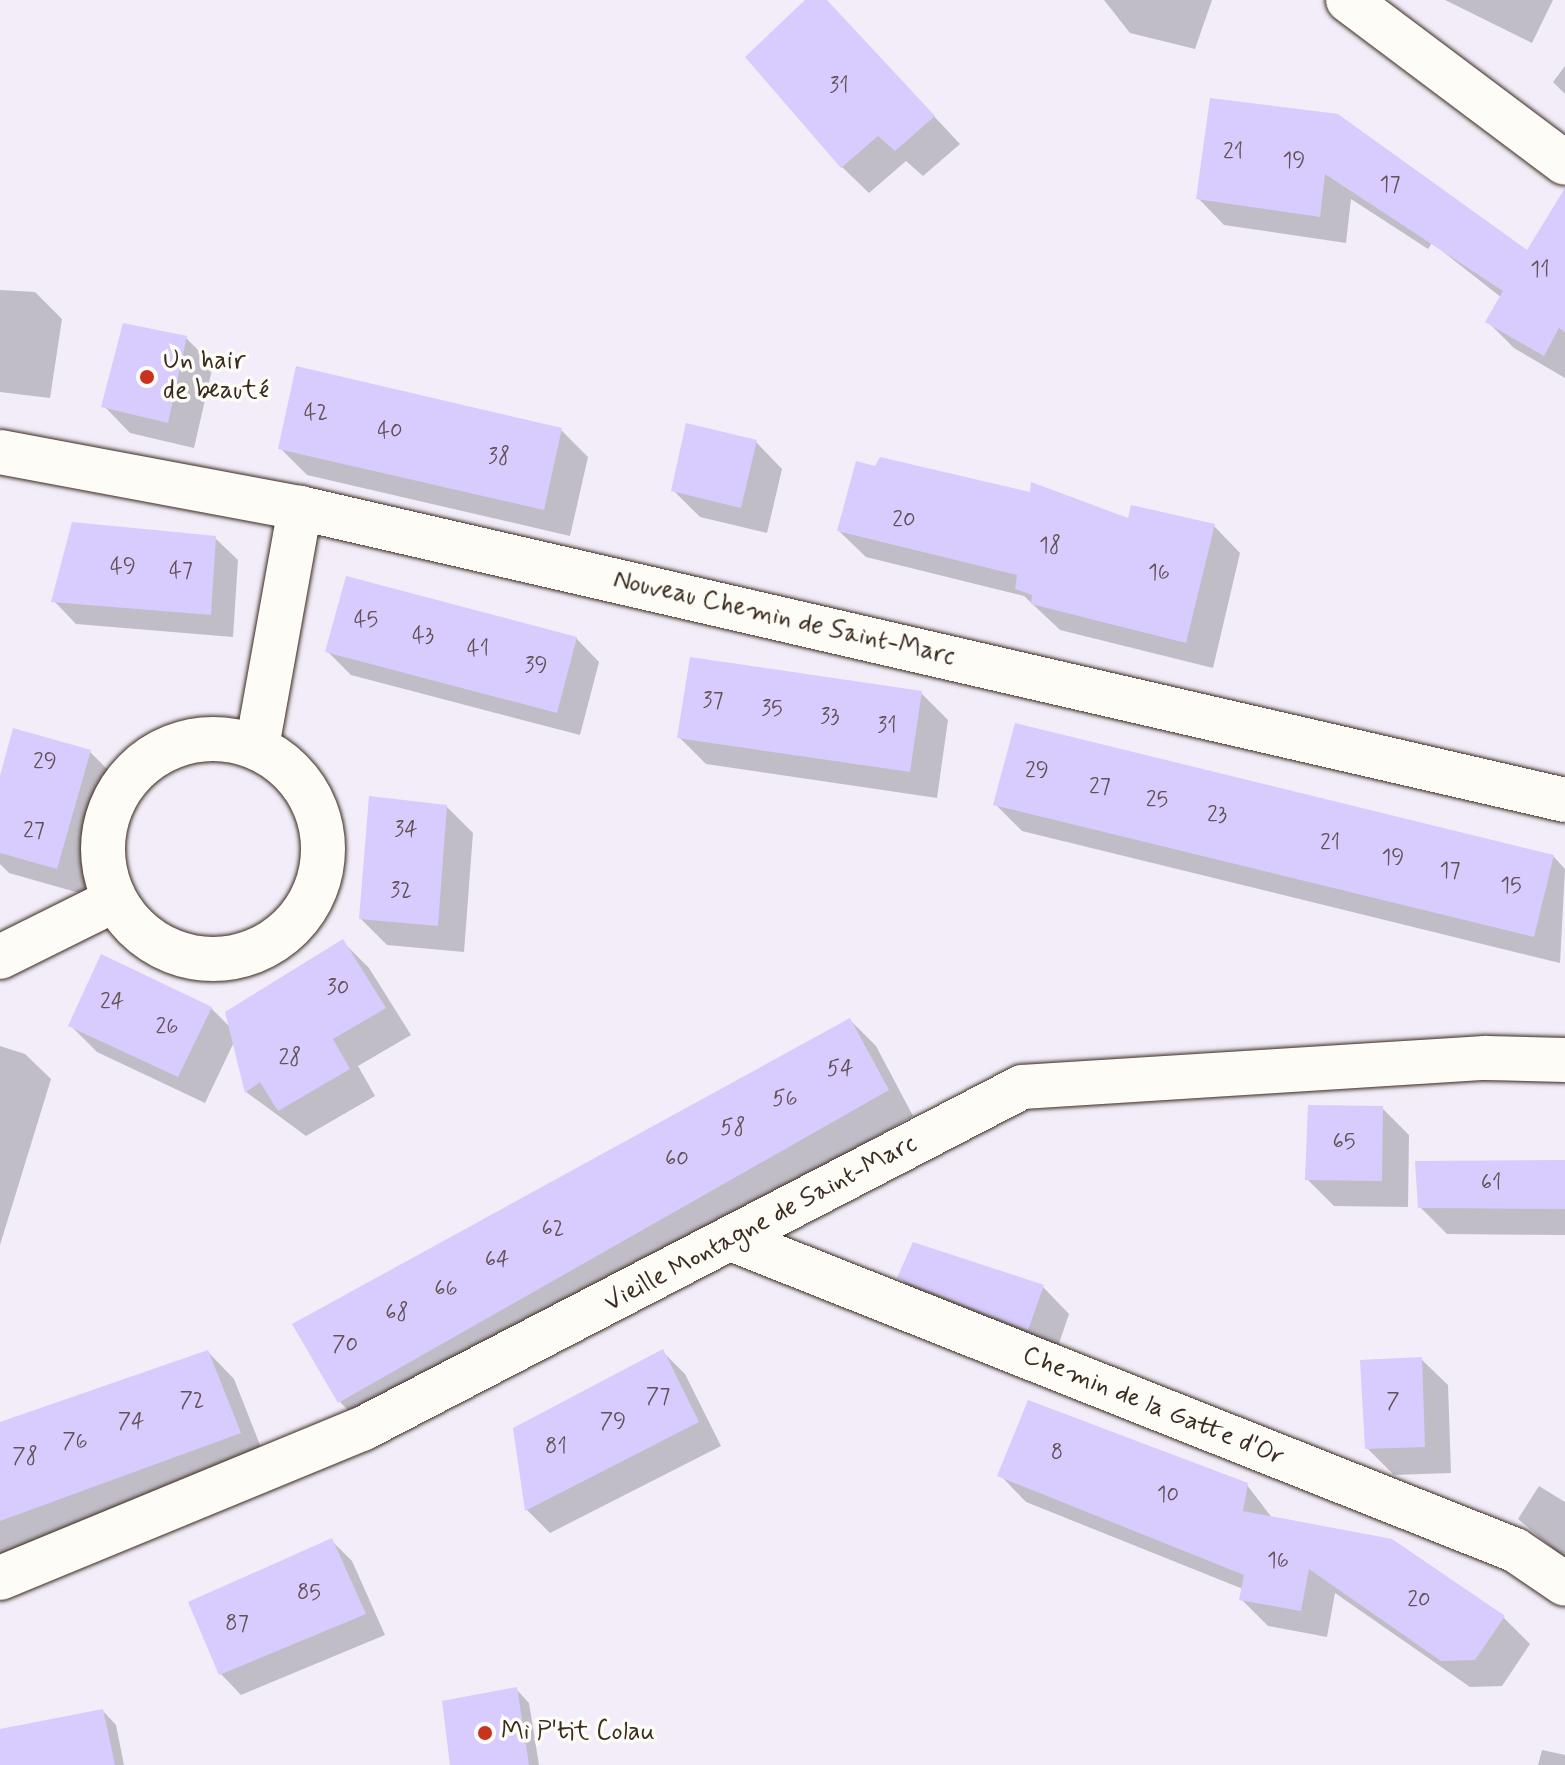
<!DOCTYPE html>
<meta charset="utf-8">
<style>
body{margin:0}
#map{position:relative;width:1565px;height:1765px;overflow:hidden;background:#f2edf9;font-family:Mynerve,sans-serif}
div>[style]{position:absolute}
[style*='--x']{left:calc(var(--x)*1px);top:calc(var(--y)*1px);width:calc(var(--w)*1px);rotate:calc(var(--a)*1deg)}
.shadow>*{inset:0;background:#0003}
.building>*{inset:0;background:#d8cbfe}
.roads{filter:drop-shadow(0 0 2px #3b2a1e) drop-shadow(0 0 2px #3b2a1e)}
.minor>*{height:44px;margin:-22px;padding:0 22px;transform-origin:22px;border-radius:22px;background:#fdfcf7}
.minor>.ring{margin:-22px;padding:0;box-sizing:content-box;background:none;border:44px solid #fdfcf7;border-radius:50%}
.dots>*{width:22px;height:22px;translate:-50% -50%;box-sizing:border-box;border:4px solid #fdfcf7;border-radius:50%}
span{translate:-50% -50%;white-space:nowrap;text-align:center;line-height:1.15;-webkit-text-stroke:7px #fdfcf7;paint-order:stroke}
.number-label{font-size:22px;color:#625256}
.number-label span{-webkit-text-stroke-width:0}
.poi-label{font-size:26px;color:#3b2a1e}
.left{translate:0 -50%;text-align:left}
.street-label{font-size:26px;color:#3b2a1e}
</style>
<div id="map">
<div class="shadow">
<i style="clip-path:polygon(808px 0,825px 0,960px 144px,923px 176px,906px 161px,869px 193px,842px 167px)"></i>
<i style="clip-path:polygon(1104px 0,1212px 0,1195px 49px,1130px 33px)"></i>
<i style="clip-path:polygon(1445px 0,1553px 0,1532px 43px)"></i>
<i style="clip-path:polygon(1565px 66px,1565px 94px,1553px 82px)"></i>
<i style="clip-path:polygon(1211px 100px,1528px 253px,1565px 227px,1565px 378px,1514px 348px,1488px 322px,1502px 298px,1432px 243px,1428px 249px,1351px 199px,1346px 243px,1224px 225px,1198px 198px)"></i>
<i style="clip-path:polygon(0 290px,35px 292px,62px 319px,50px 398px,0 392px)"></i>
<i style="clip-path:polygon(186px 338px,213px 365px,194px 448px,130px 433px,104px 406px)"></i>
<i style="clip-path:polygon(561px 430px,588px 457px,570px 536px,307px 475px,280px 448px)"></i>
<i style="clip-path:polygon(756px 442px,782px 469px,767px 533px,700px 517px,673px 490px)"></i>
<i style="clip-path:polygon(1214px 526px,1240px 553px,1213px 668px,1060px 630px,1024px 596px,866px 557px,839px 531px)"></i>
<i style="clip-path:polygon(215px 538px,238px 560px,233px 637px,76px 624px,54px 601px)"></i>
<i style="clip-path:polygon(576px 638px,599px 662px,580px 735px,351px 675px,328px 652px)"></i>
<i style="clip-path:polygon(921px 693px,948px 720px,937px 798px,706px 764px,679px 737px)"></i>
<i style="clip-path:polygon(90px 752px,116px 778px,83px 894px,9px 873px,0 864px,0 783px)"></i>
<i style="clip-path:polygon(995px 804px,1553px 856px,1565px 869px,1560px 963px,1022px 831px)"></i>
<i style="clip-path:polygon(446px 806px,473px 833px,464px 952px,387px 945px,361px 919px)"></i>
<i style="clip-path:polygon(343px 942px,369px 968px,411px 1035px,358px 1066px,375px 1096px,306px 1136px,246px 1092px,234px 1042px,205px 1103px,97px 1052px,70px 1025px,211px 1008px,231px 1028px)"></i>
<i style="clip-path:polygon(850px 1020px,876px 1046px,913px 1116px,365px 1427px,340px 1402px)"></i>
<i style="clip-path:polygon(0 1046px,25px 1054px,51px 1079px,0 1245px)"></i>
<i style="clip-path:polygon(1382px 1108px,1409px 1135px,1408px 1207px,1334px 1206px,1307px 1179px)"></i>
<i style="clip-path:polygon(1565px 1162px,1565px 1235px,1447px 1234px,1420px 1207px)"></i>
<i style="clip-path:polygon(899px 1277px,1043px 1287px,1069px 1314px,1055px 1355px,926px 1304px)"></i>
<i style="clip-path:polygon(662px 1351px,685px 1374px,721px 1446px,550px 1533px,527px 1510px,515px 1430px)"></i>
<i style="clip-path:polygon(208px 1352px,234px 1379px,266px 1460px,0 1554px,0 1429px)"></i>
<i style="clip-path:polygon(1421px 1359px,1448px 1385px,1451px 1473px,1394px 1475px,1367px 1448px)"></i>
<i style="clip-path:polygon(1000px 1475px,1247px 1485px,1273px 1519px,1504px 1618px,1530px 1644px,1502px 1686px,1470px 1687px,1335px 1593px,1327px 1637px,1268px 1626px,1241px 1599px,1243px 1589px,1026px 1502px)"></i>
<i style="clip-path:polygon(1539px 1486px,1565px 1502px,1565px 1559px,1518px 1519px)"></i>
<i style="clip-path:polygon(332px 1541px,352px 1561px,385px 1635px,241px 1695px,221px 1674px)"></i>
<i style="clip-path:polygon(516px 1689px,529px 1703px,539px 1765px,452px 1765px)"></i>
<i style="clip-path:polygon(103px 1711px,116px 1725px,124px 1765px,26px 1765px)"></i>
<i style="clip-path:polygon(1542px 1750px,1565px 1755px,1565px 1765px,1538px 1765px)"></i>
</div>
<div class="building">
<i style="clip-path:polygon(805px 0,827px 0,935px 116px,895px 151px,878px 136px,841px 168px,745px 57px)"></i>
<i style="clip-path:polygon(1210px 98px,1338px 114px,1527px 250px,1565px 188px,1565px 332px,1559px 328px,1544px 356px,1485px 322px,1503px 291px,1325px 174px,1320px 217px,1196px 199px)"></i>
<i style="clip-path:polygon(123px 323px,187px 336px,168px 423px,101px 407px)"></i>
<i style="clip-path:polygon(296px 366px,562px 428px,544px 510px,278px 449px)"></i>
<i style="clip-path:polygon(686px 423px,757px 440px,741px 508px,671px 491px)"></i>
<i style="clip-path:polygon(880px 457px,1030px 492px,1031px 482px,1128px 518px,1131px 505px,1215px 524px,1186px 643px,1031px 604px,1032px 595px,1015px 589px,1017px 575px,837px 531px,856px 461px,875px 466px)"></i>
<i style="clip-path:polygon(72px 522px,216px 536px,211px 615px,51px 602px)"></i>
<i style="clip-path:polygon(346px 576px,577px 637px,557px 713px,325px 652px)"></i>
<i style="clip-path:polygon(690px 657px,922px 691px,910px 772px,677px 738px)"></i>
<i style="clip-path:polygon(1015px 723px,1554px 855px,1534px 937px,993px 805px)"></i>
<i style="clip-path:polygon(13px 728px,91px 750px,57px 869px,0 853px,0 776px)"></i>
<i style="clip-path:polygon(369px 796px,447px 805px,438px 926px,359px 919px)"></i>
<i style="clip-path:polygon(343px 939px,386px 1008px,333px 1039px,350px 1069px,278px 1111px,260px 1082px,245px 1093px,225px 1012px)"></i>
<i style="clip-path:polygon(101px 954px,212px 1007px,178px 1077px,68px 1026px)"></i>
<i style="clip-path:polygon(850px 1018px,889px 1090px,338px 1403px,292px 1324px)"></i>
<i style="clip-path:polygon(1308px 1105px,1383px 1106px,1382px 1181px,1305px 1180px)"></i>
<i style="clip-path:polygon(1565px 1160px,1565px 1209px,1418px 1208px,1415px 1161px)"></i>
<i style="clip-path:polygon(913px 1242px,1044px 1285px,1028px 1330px,897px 1278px)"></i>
<i style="clip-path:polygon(663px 1349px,699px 1422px,525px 1511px,513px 1428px)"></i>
<i style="clip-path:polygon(208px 1350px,241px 1433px,0 1521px,0 1422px)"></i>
<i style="clip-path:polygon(1422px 1357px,1425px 1447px,1365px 1449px,1360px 1360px)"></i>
<i style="clip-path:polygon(1028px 1400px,1248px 1483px,1243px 1511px,1392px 1539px,1505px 1616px,1475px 1660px,1441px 1661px,1309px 1569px,1301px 1611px,1239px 1600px,1244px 1575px,997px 1476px)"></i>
<i style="clip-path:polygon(332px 1538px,366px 1614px,219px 1675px,188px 1602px)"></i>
<i style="clip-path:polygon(517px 1687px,529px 1765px,450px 1765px,442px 1701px)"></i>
<i style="clip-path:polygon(103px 1709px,115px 1765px,0 1765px,0 1729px)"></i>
</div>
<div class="roads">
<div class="minor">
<i style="--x:1348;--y:0;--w:271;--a:36.9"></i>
<i style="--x:0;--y:452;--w:305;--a:10.6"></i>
<i style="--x:300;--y:508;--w:1298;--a:13"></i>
<i class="ring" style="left:103px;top:739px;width:176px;height:176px"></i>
<i style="--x:257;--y:747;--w:243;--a:-79.8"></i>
<i style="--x:0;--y:957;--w:128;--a:-26.4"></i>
<i style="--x:736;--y:1241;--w:838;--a:21.64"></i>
<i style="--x:1515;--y:1550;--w:60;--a:34.2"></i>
<i style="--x:0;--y:1578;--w:391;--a:-22.4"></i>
<i style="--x:362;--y:1429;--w:743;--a:-27.39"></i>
<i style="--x:1022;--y:1087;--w:464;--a:-3.6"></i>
<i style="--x:1485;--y:1058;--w:80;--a:1.4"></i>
</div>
</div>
<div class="dots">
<i style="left:147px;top:377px;background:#c8321e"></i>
<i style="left:485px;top:1733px;background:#c8321e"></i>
</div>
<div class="number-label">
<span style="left:839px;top:87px">31</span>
<span style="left:1233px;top:153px">21</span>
<span style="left:1294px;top:162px">19</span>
<span style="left:1390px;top:186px">17</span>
<span style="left:1540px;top:271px">11</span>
<span style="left:316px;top:414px">42</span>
<span style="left:390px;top:432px">40</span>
<span style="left:499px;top:458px">38</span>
<span style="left:904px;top:521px">20</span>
<span style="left:1050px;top:547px">18</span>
<span style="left:123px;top:568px">49</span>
<span style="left:181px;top:572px">47</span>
<span style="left:1159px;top:574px">16</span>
<span style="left:366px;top:621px">45</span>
<span style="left:423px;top:637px">43</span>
<span style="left:478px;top:650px">41</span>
<span style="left:536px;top:667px">39</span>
<span style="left:713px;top:702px">37</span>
<span style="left:772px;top:710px">35</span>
<span style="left:830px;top:718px">33</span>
<span style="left:887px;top:727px">31</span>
<span style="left:45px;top:763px">29</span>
<span style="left:1037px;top:772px">29</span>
<span style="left:1100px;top:788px">27</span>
<span style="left:1157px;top:801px">25</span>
<span style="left:1217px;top:816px">23</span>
<span style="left:406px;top:831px">34</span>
<span style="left:34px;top:832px">27</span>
<span style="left:1330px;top:844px">21</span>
<span style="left:1393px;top:859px">19</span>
<span style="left:1450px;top:872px">17</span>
<span style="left:1511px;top:887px">15</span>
<span style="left:401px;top:892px">32</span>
<span style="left:338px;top:989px">30</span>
<span style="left:112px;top:1003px">24</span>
<span style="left:167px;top:1028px">26</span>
<span style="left:290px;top:1059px">28</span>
<span style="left:840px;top:1070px">54</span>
<span style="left:785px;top:1100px">56</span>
<span style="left:733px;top:1129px">58</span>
<span style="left:1344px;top:1143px">65</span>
<span style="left:677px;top:1160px">60</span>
<span style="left:1491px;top:1184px">61</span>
<span style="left:553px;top:1230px">62</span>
<span style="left:497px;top:1261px">64</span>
<span style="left:446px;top:1290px">66</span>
<span style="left:397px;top:1314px">68</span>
<span style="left:345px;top:1346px">70</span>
<span style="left:658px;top:1398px">77</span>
<span style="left:192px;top:1402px">72</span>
<span style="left:1393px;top:1403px">7</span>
<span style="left:131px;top:1423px">74</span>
<span style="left:613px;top:1423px">79</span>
<span style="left:75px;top:1443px">76</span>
<span style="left:556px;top:1448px">81</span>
<span style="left:1057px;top:1454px">8</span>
<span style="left:25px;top:1458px">78</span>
<span style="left:1168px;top:1496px">10</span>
<span style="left:1278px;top:1562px">16</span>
<span style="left:309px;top:1594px">85</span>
<span style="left:1419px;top:1601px">20</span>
<span style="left:237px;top:1625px">87</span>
</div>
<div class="poi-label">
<span class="left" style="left:163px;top:377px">Un hair<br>de beauté</span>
<span class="left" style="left:501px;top:1733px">Mi P'tit Colau</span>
</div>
<div class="street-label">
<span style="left:784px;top:619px;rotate:13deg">Nouveau Chemin de Saint-Marc</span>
<span style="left:761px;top:1224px;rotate:-28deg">Vieille Montagne de Saint-Marc</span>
<span style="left:1153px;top:1407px;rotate:22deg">Chemin de la Gatte d'Or</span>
</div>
</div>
